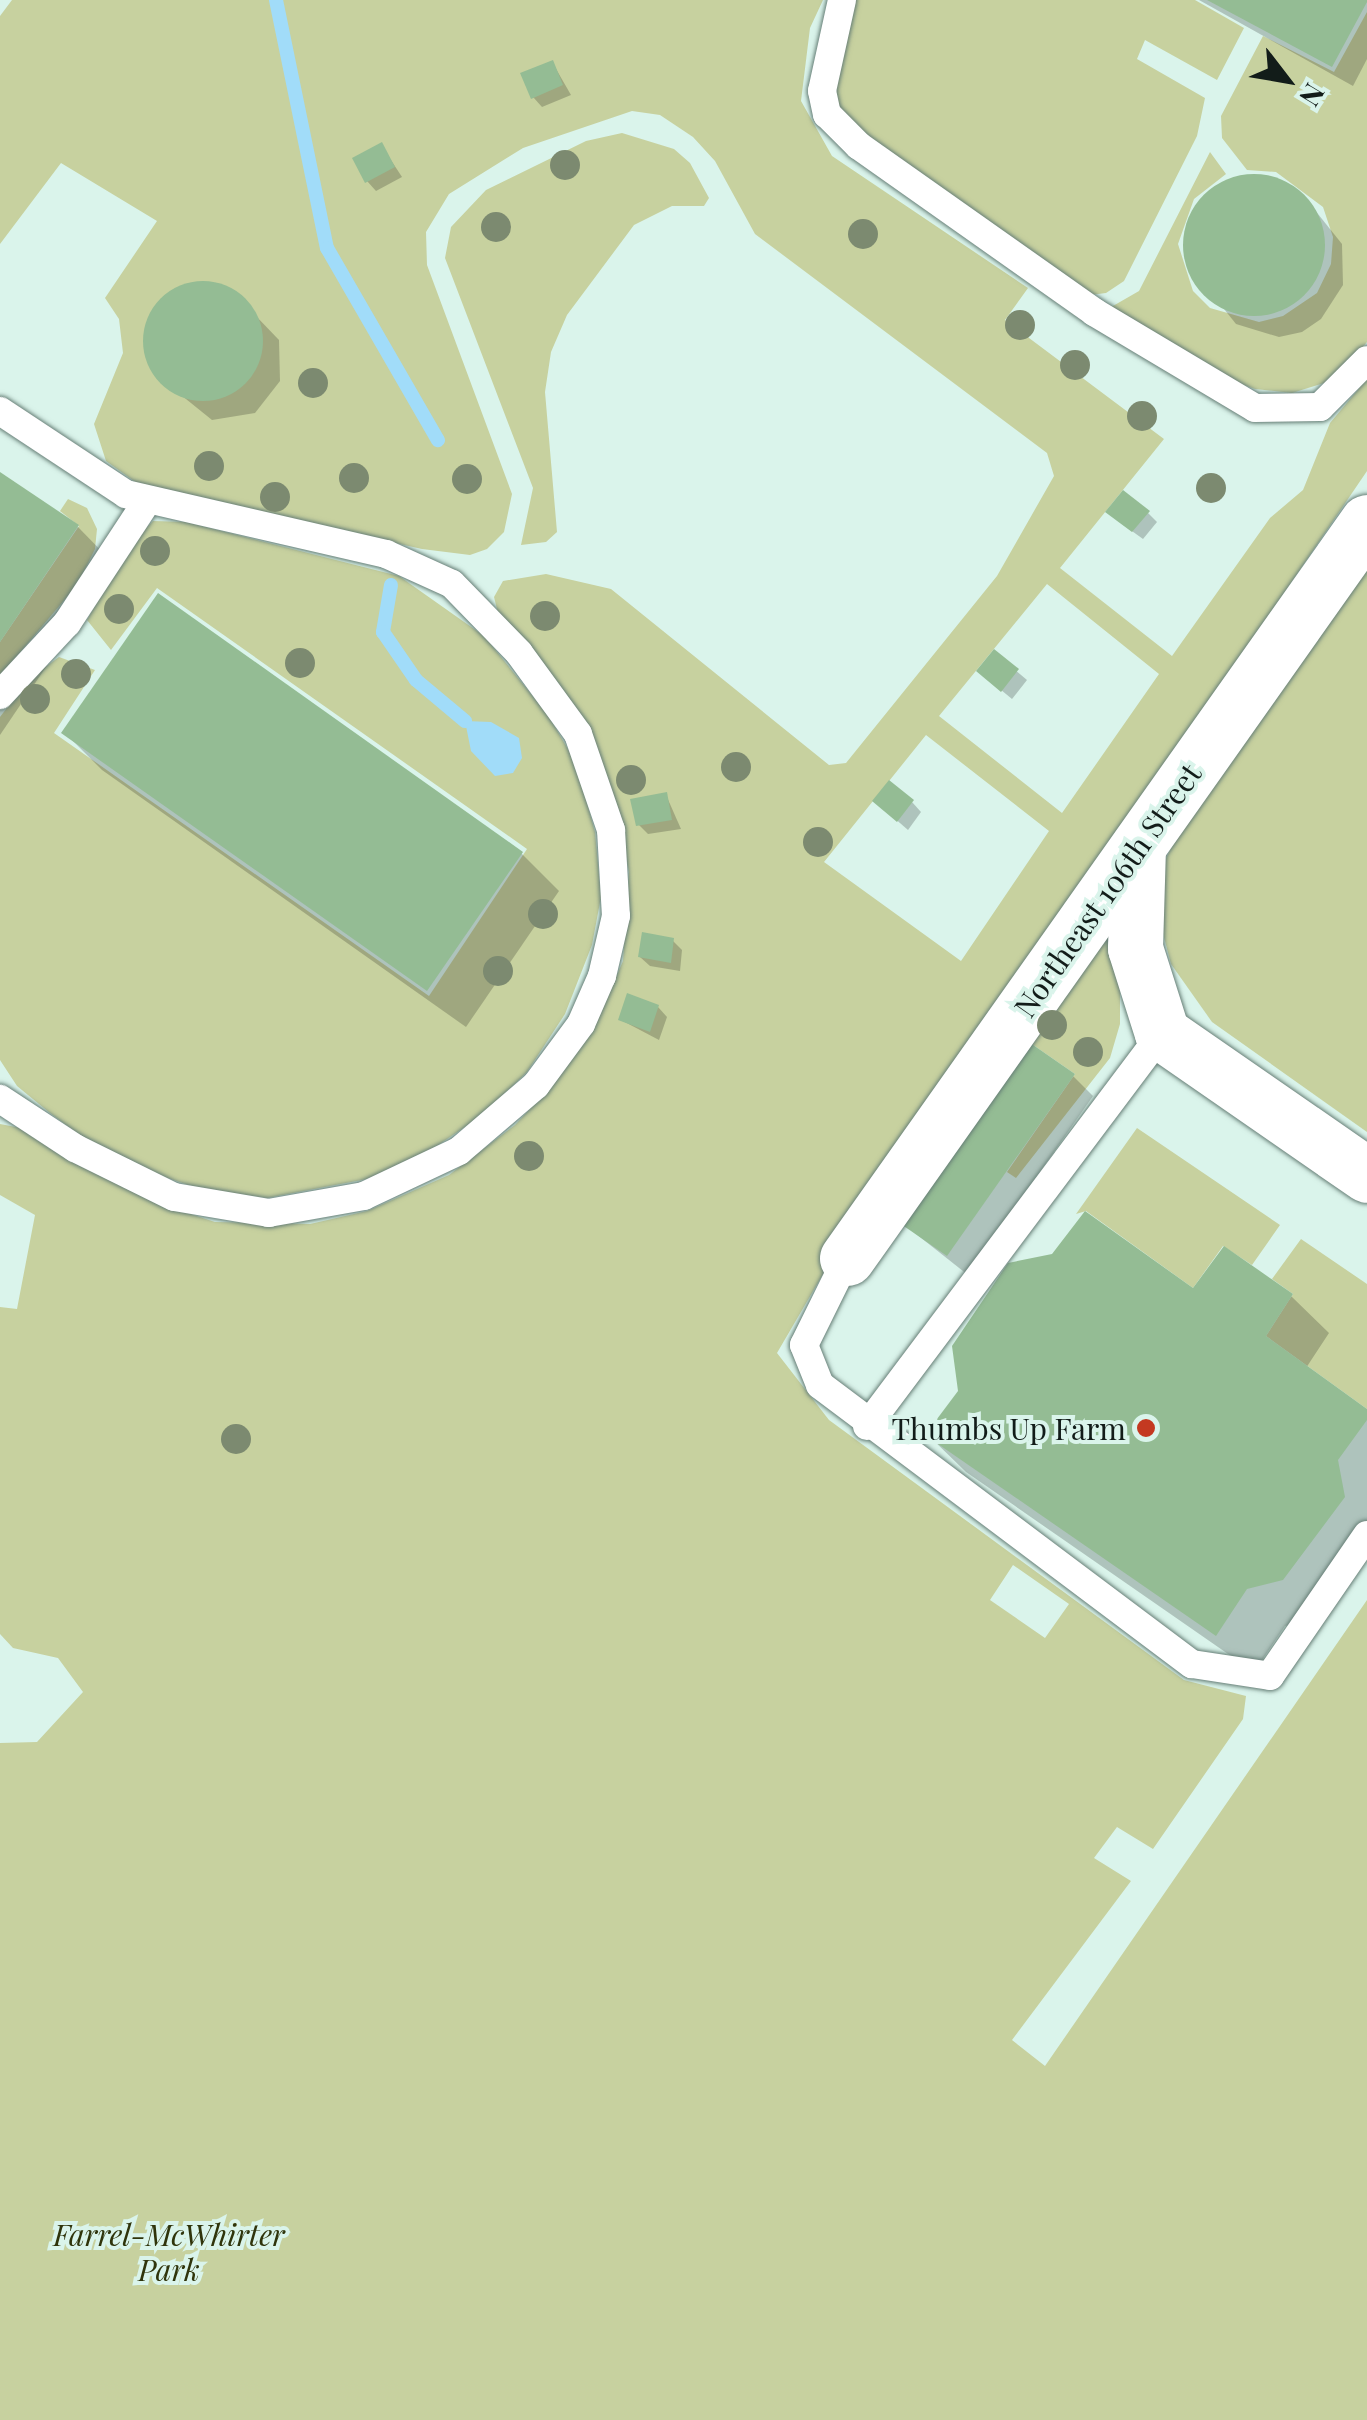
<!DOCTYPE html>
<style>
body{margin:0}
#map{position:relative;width:1367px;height:2420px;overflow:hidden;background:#daf4eb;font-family:"Playfair Display",serif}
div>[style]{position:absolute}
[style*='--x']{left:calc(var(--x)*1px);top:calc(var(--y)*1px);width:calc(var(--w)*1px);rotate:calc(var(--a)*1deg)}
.green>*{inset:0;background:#c7d19f}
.water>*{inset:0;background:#a1dcf9}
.shadow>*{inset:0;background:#0003}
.stream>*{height:14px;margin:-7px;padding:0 7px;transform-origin:7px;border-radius:7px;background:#a1dcf9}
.building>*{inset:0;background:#94bc94}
.round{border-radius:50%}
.roads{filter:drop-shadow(0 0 2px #667e76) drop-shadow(0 0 2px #667e76)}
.lane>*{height:28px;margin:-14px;padding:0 14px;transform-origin:14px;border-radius:14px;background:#fff}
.street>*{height:55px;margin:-27.5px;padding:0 27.5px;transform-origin:27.5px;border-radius:27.5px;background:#fff}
.trees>*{width:30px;height:30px;margin:-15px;border-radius:50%;background:#7c8a70}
.dots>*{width:28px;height:28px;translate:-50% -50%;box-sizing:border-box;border:5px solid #daf4eb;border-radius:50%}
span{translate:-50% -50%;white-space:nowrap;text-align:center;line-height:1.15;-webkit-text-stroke:8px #daf4eb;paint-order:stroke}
.street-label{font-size:30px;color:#121c19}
.poi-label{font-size:30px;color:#121c19}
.right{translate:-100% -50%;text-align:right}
.park-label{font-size:30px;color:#2f340b;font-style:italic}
.north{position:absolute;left:1237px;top:30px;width:100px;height:100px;-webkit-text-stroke:8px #daf4eb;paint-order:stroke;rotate:121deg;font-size:28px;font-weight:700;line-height:40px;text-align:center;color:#121c19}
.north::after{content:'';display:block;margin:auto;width:35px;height:45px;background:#121c19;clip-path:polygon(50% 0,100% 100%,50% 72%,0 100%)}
</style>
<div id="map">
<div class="green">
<i style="clip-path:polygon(evenodd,12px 0,823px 0,810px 28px,801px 101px,832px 156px,1028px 288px,1005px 320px,1164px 439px,1060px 568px,1172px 656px,1270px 518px,1303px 490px,1330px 423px,1367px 379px,1367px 471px,833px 1257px,777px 1353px,829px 1420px,1184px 1680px,1246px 1696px,1243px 1719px,1153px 1849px,1117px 1827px,1094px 1858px,1131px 1881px,1012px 2040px,1045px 2066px,1367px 1600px,1367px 2420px,0 2420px,0 1743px,37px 1742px,83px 1692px,58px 1658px,13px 1648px,0 1634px,0 1307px,17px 1309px,35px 1215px,0 1195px,0 1124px,26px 1129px,157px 1203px,215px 1222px,310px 1224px,367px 1211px,449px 1175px,515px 1125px,557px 1080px,597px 1021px,623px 961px,629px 872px,619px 820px,499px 617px,494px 597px,503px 581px,546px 574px,611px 589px,829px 765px,846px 763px,997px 576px,1054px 476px,1047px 453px,755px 234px,715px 161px,693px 137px,660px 115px,632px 111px,523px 148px,449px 194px,426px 232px,427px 265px,512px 494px,504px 532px,487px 549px,470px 555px,422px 549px,141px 486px,106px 461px,94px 424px,123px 353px,119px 319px,105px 298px,157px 221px,61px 163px,0 244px,0 16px,12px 0,1047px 584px,1159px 674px,1062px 813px,939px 716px,1047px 584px,12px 0,926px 735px,1049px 831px,961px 961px,824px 862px,926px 735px,12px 0,1013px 1565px,1069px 1604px,1045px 1638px,990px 1600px,1013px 1565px)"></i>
<i style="clip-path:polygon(853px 0,1195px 0,1244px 28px,1217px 80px,1145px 40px,1137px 59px,1205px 98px,1197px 136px,1124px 281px,1106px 293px,1082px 296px,824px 112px)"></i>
<i style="clip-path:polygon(1367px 12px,1367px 342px,1356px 355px,1324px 383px,1292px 393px,1255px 389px,1205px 371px,1106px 310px,1139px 291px,1210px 152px,1226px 174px,1194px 199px,1178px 244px,1193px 291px,1210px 308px,1259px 322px,1283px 316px,1317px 293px,1331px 264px,1333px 237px,1323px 207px,1276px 172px,1247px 170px,1222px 138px,1221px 116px,1263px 36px,1334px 72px)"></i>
<i style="clip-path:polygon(622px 133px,674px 149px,690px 163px,709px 198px,704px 206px,672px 206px,634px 225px,567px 315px,551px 352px,545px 392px,557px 532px,546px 542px,521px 545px,533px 488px,445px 258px,451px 227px,486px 190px,586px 141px)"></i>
<i style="clip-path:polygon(68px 499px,87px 508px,97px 529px,95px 549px,77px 585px,0 676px,0 642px,79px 526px,60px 511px)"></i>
<i style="clip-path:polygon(153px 521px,186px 522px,399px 576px,484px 636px,548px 715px,576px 763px,595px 832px,601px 897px,592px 945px,565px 1014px,527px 1072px,481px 1116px,425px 1154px,367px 1179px,267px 1198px,204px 1190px,146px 1171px,93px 1145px,50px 1113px,17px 1086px,0 1060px,0 717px,29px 679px,59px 657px,95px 670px,54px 733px,429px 996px,527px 849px,157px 588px,111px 650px,87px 620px,129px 545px)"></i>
<i style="clip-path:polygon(1367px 553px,1367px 1132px,1212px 1022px,1171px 964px,1160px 922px,1162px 867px,1189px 811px)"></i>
<i style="clip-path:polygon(1104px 924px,1120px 990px,1120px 1024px,1110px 1058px,1016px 1178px,1007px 1172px,1075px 1074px,1026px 1040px)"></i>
<i style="clip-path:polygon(1137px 1128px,1280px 1225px,1252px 1265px,1223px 1246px,1193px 1288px,1086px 1211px,1076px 1214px)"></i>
<i style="clip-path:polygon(1301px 1239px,1367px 1284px,1367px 1409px,1266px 1336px,1293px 1294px,1272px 1279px)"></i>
</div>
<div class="water">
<i style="clip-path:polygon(465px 721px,491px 722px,519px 738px,522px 758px,513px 773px,495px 776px,471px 751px)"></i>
</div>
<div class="shadow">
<i style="clip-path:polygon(1199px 0,1367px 0,1367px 59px,1353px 86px)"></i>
<i style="clip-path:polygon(552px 62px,571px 95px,542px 107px,533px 97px)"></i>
<i style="clip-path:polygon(381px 145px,402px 177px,376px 191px,367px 181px)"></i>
<i style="clip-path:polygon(1235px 179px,1277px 180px,1310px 204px,1342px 244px,1343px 285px,1321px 319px,1302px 332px,1279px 337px,1236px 324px,1188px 264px,1185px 242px,1200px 202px)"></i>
<i style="clip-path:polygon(211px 283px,230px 289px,279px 340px,280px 381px,255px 413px,212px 420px,155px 374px,146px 331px,151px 315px,175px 289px)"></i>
<i style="clip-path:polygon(0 475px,78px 527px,115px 565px,0 735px)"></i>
<i style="clip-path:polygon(1148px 513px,1157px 522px,1143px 539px,1118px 521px)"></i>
<i style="clip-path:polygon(995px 653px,1027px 680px,1012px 699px,989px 680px)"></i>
<i style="clip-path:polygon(64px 732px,521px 853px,559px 891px,466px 1027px,102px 770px)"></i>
<i style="clip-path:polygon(666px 795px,681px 829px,648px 834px,638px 824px)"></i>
<i style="clip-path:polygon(912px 802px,921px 812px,908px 830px,885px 810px)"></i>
<i style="clip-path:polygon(672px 940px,682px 950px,680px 971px,650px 966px,640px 957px)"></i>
<i style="clip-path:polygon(658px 1007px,667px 1017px,659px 1040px,621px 1020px)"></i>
<i style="clip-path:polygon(1073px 1076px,1093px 1096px,968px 1275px,901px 1222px)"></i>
<i style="clip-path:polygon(1194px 1292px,1291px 1296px,1329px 1333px,1306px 1368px,1367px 1412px,1367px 1555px,1321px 1618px,1285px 1626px,1254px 1672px,966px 1472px,928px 1435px)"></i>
</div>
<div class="stream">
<i style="--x:276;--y:0;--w:253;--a:78.4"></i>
<i style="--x:327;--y:248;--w:222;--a:60"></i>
<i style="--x:391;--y:585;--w:48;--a:99.7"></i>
<i style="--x:383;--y:632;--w:58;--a:55.5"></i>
<i style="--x:416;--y:680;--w:64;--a:39.9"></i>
</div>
<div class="building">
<i style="clip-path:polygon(1207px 0,1367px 0,1367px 2px,1332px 67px)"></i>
<i style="clip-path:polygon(553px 60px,563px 85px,531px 99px,520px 73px)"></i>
<i style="clip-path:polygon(382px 142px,395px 167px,365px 183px,352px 158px)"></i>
<i class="round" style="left:1183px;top:174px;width:142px;height:142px"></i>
<i class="round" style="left:143px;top:281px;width:120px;height:120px"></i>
<i style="clip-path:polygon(0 472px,79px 525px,0 642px)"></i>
<i style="clip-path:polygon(1123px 490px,1150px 511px,1132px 532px,1105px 512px)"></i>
<i style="clip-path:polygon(158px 593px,523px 852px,427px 991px,61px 733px)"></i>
<i style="clip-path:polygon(994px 649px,1019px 669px,1001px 692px,976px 671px)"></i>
<i style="clip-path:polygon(889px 780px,914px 800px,897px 822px,872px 801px)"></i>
<i style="clip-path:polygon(667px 792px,672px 820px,636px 826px,630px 799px)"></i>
<i style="clip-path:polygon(642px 932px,674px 938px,671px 963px,638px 957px)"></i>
<i style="clip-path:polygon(627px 993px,659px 1005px,650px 1032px,618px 1020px)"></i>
<i style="clip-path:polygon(1026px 1040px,1075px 1074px,947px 1256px,898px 1222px)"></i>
<i style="clip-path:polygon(1085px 1211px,1193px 1288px,1224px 1246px,1293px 1294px,1266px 1336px,1367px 1409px,1367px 1420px,1338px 1460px,1345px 1497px,1283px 1580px,1247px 1589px,1216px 1636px,925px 1435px,958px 1391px,952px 1346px,1008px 1263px,1052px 1254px)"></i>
</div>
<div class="roads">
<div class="lane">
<i style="--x:842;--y:0;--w:93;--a:102.4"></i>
<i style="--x:822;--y:91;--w:24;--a:78"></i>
<i style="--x:827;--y:114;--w:45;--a:45"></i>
<i style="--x:859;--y:146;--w:288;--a:35.2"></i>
<i style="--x:1094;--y:312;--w:187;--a:30.8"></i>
<i style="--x:1255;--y:408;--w:65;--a:-0.9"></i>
<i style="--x:1320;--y:407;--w:66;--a:-45"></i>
<i style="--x:0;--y:411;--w:151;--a:33.4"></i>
<i style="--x:126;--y:494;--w:267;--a:13"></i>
<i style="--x:386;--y:554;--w:72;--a:24.4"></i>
<i style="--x:452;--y:584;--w:96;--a:45.8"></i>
<i style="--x:519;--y:653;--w:100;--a:53.9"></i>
<i style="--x:578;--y:734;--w:102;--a:71"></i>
<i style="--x:611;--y:830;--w:86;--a:86.7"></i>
<i style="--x:616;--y:916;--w:62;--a:103.1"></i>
<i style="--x:602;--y:976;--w:52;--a:113.6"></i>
<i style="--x:581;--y:1024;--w:76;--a:126.4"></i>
<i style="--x:536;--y:1085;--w:101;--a:139.4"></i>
<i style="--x:459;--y:1151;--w:105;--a:154.7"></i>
<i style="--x:364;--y:1196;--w:97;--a:169.9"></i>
<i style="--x:269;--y:1213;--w:96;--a:-170.4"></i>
<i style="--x:174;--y:1197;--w:110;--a:-153.7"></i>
<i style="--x:75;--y:1148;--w:90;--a:-146.8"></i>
<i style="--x:0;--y:695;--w:98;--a:-47.1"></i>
<i style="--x:67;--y:623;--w:146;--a:-56.7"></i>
<i style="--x:847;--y:1258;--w:97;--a:116.3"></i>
<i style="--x:804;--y:1345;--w:43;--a:68.2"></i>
<i style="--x:820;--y:1385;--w:465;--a:36.9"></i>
<i style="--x:1192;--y:1664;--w:79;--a:8.7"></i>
<i style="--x:1270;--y:1676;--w:171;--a:-55.5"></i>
<i style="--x:867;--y:1426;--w:491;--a:-53.1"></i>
</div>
<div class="street">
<i style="--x:1138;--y:847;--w:101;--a:91.7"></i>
<i style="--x:1135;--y:948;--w:89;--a:72.4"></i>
<i style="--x:1162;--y:1033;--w:249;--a:34.7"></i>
<i style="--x:847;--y:1258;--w:901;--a:-54.76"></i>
</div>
</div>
<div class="trees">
<i style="left:565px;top:165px"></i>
<i style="left:496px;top:227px"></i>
<i style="left:863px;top:234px"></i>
<i style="left:1020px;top:325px"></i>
<i style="left:1075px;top:365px"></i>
<i style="left:313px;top:383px"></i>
<i style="left:1142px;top:416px"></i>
<i style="left:209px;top:466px"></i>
<i style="left:354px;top:478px"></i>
<i style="left:467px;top:479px"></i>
<i style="left:1211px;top:488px"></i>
<i style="left:275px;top:497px"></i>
<i style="left:155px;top:551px"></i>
<i style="left:119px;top:609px"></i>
<i style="left:545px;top:616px"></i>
<i style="left:300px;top:663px"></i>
<i style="left:76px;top:674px"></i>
<i style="left:35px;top:699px"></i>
<i style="left:736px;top:767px"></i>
<i style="left:631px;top:780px"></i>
<i style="left:818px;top:842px"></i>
<i style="left:543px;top:914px"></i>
<i style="left:498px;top:971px"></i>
<i style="left:1052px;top:1025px"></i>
<i style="left:1088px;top:1052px"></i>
<i style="left:529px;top:1156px"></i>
<i style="left:236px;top:1439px"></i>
</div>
<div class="dots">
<i style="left:1146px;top:1428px;background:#c43921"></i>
</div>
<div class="street-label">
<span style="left:1107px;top:890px;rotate:-55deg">Northeast 106th Street</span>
</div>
<div class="poi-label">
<span class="right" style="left:1126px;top:1428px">Thumbs Up Farm</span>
</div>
<div class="park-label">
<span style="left:169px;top:2251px">Farrel-McWhirter<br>Park</span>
</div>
<div class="north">N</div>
</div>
